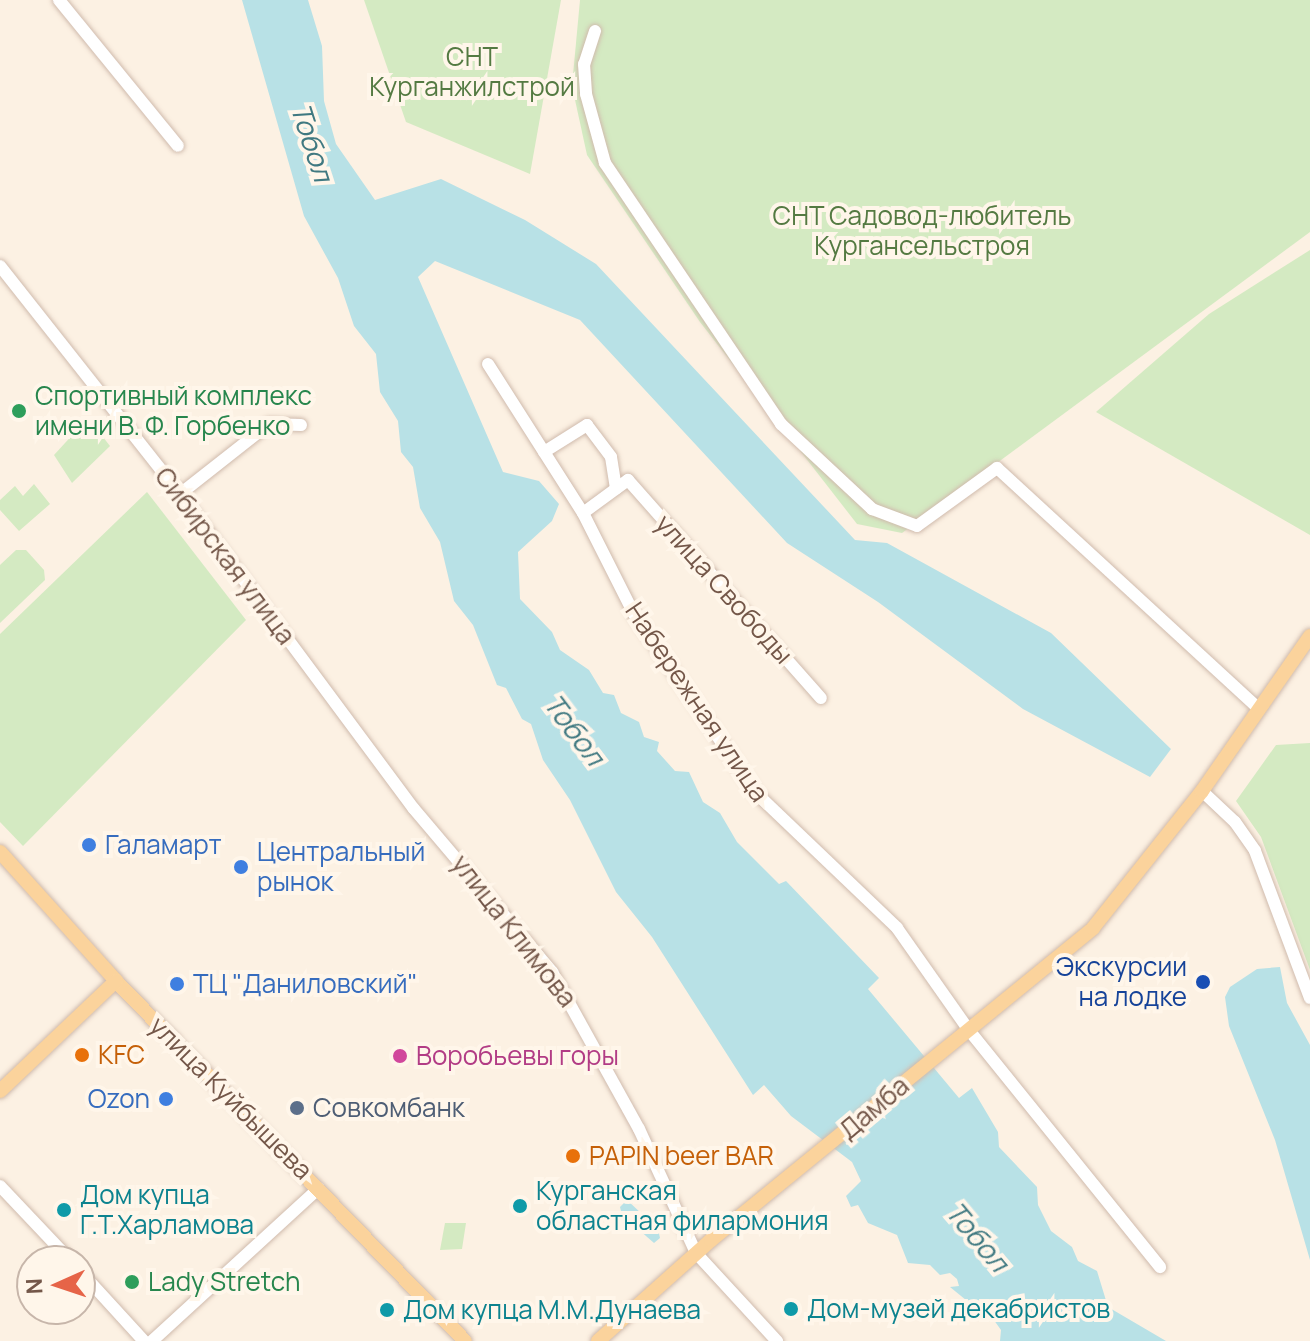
<!DOCTYPE html>
<meta charset="utf-8">
<style>
body{margin:0}
#map{position:relative;width:1310px;height:1341px;overflow:hidden;background:#fcf1e3;font-family:Manrope,sans-serif}
div>[style]{position:absolute}
[style*='--x']{left:calc(var(--x)*1px);top:calc(var(--y)*1px);width:calc(var(--w)*1px);rotate:calc(var(--a)*1deg)}
.green>*{inset:0;background:#d4eac2}
.water>*{inset:0;background:#b8e1e6}
.roads{filter:drop-shadow(0 0 2px #d0bbad) drop-shadow(0 0 2px #d0bbad)}
.minor>*{height:12px;margin:-6px;padding:0 6px;transform-origin:6px;border-radius:6px;background:#fff}
.major>*{height:14px;margin:-7px;padding:0 7px;transform-origin:7px;border-radius:7px;background:#fbd39c}
.dots>*{width:22px;height:22px;translate:-50% -50%;box-sizing:border-box;border:4px solid #fff6ea;border-radius:50%}
span{translate:-50% -50%;white-space:nowrap;text-align:center;line-height:1.15;-webkit-text-stroke:8px #fff6ea;paint-order:stroke}
.park-label{font-size:26px;color:#547a42}
.leisure-label{font-size:26px;color:#27864d}
.left{translate:0 -50%;text-align:left}
.street-label{font-size:26px;color:#745749}
.shop-label{font-size:26px;color:#366cbe}
.right{translate:-100% -50%;text-align:right}
.transit-label{font-size:26px;color:#164399}
.food-label{font-size:26px;color:#c56008}
.hotel-label{font-size:26px;color:#b23c85}
.service-label{font-size:26px;color:#4e5e75}
.culture-label{font-size:26px;color:#0d838f}
.water-label{font-size:28px;color:#407981;font-style:italic}
.north{position:absolute;left:16px;top:1245px;width:80px;height:80px;box-sizing:border-box;background:#fff6ea;border:2px solid #c7b6aa;border-radius:50%;rotate:267deg;font-size:22px;font-weight:700;line-height:32px;text-align:center;color:#745749}
.north::after{content:'';display:block;margin:auto;width:28px;height:36px;background:#e66448;clip-path:polygon(50% 0,100% 100%,50% 72%,0 100%)}
</style>
<div id="map">
<div class="green">
<i style="clip-path:polygon(364px 0,561px 0,530px 174px,406px 122px)"></i>
<i style="clip-path:polygon(1310px 0,1310px 232px,902px 533px,857px 524px,700px 322px,587px 155px,572px 86px,580px 0)"></i>
<i style="clip-path:polygon(1310px 250px,1310px 535px,1096px 412px,1209px 314px)"></i>
<i style="clip-path:polygon(88px 418px,110px 446px,72px 483px,54px 455px)"></i>
<i style="clip-path:polygon(34px 484px,50px 504px,19px 531px,0 510px,0 500px,15px 486px,23px 496px)"></i>
<i style="clip-path:polygon(147px 492px,246px 620px,23px 846px,0 822px,0 634px)"></i>
<i style="clip-path:polygon(16px 550px,26px 550px,44px 570px,45px 580px,0 623px,0 565px)"></i>
<i style="clip-path:polygon(1310px 743px,1310px 970px,1261px 837px,1236px 801px,1276px 745px)"></i>
<i style="clip-path:polygon(445px 1223px,466px 1223px,462px 1249px,440px 1250px)"></i>
</div>
<div class="water">
<i style="clip-path:polygon(242px 0,308px 0,322px 46px,324px 101px,336px 144px,375px 200px,441px 179px,525px 220px,596px 264px,855px 540px,887px 543px,1051px 633px,1171px 749px,1150px 777px,1023px 709px,878px 602px,787px 543px,580px 320px,435px 261px,418px 277px,503px 472px,539px 481px,559px 504px,552px 521px,518px 552px,520px 599px,552px 632px,560px 650px,589px 670px,603px 693px,614px 695px,621px 713px,639px 722px,644px 737px,659px 742px,657px 751px,675px 771px,689px 772px,703px 802px,720px 813px,737px 842px,779px 884px,786px 881px,879px 978px,868px 989px,959px 1098px,972px 1088px,998px 1132px,999px 1147px,1037px 1187px,1038px 1205px,1051px 1231px,1072px 1247px,1078px 1261px,1097px 1271px,1108px 1307px,1166px 1341px,1000px 1341px,1001px 1330px,986px 1309px,977px 1309px,950px 1287px,959px 1286px,957px 1279px,950px 1273px,940px 1275px,930px 1265px,908px 1263px,897px 1235px,868px 1223px,858px 1205px,851px 1207px,846px 1196px,861px 1181px,852px 1162px,791px 1116px,764px 1085px,753px 1095px,652px 937px,616px 892px,570px 800px,543px 760px,531px 724px,522px 719px,506px 688px,497px 685px,473px 625px,454px 601px,440px 542px,420px 508px,413px 467px,401px 452px,398px 421px,380px 392px,376px 354px,354px 326px,338px 278px,304px 216px)"></i>
<i style="clip-path:polygon(1280px 967px,1287px 1003px,1310px 1045px,1310px 1260px,1275px 1140px,1229px 1026px,1225px 997px,1230px 987px,1257px 969px)"></i>
<i style="clip-path:polygon(627px 1200px,658px 1229px,660px 1238px,654px 1243px,622px 1215px,620px 1207px)"></i>
</div>
<div class="roads">
<div class="minor">
<i style="--x:59;--y:0;--w:188;--a:50.8"></i>
<i style="--x:595;--y:31;--w:35;--a:108"></i>
<i style="--x:584;--y:64;--w:30;--a:86"></i>
<i style="--x:586;--y:94;--w:72;--a:74.6"></i>
<i style="--x:605;--y:163;--w:315;--a:56"></i>
<i style="--x:781;--y:424;--w:125;--a:43"></i>
<i style="--x:872;--y:509;--w:48;--a:20.7"></i>
<i style="--x:917;--y:526;--w:99;--a:-35.9"></i>
<i style="--x:997;--y:468;--w:355;--a:42.6"></i>
<i style="--x:0;--y:266;--w:290;--a:51.7"></i>
<i style="--x:180;--y:494;--w:392;--a:53.4"></i>
<i style="--x:414;--y:809;--w:214;--a:49.7"></i>
<i style="--x:552;--y:972;--w:179;--a:61"></i>
<i style="--x:639;--y:1129;--w:136;--a:65.3"></i>
<i style="--x:696;--y:1253;--w:120;--a:47.4"></i>
<i style="--x:488;--y:364;--w:177;--a:57.5"></i>
<i style="--x:583;--y:513;--w:113;--a:63.2"></i>
<i style="--x:634;--y:614;--w:218;--a:55.7"></i>
<i style="--x:757;--y:794;--w:194;--a:43.7"></i>
<i style="--x:897;--y:928;--w:123;--a:54.9"></i>
<i style="--x:968;--y:1029;--w:306;--a:51.1"></i>
<i style="--x:544;--y:452;--w:51;--a:-32.1"></i>
<i style="--x:587;--y:425;--w:40;--a:53"></i>
<i style="--x:611;--y:457;--w:32;--a:81"></i>
<i style="--x:180;--y:494;--w:113;--a:-38.2"></i>
<i style="--x:269;--y:424;--w:32;--a:2"></i>
<i style="--x:583;--y:513;--w:56;--a:-36.3"></i>
<i style="--x:628;--y:480;--w:291;--a:48.5"></i>
<i style="--x:1202;--y:791;--w:45;--a:43.2"></i>
<i style="--x:1235;--y:822;--w:35;--a:55"></i>
<i style="--x:1255;--y:851;--w:157;--a:69.5"></i>
<i style="--x:0;--y:1186;--w:103;--a:46.6"></i>
<i style="--x:80;--y:1271;--w:95;--a:47.6"></i>
<i style="--x:152;--y:1341;--w:226;--a:-42.5"></i>
</div>
<div class="major">
<i style="--x:0;--y:852;--w:173;--a:48"></i>
<i style="--x:116;--y:981;--w:501;--a:45.89"></i>
<i style="--x:0;--y:1091;--w:160;--a:-43.5"></i>
<i style="--x:598;--y:1341;--w:152;--a:-41.8"></i>
<i style="--x:711;--y:1240;--w:493;--a:-39.2"></i>
<i style="--x:1093;--y:928;--w:175;--a:-51.5"></i>
<i style="--x:1202;--y:791;--w:189;--a:-55.1"></i>
</div>
</div>
<div class="dots">
<i style="left:19px;top:411px;background:#2e9e5b"></i>
<i style="left:89px;top:845px;background:#3f7fe0"></i>
<i style="left:241px;top:867px;background:#3f7fe0"></i>
<i style="left:1203px;top:982px;background:#1a4fb4"></i>
<i style="left:177px;top:984px;background:#3f7fe0"></i>
<i style="left:82px;top:1055px;background:#e8710a"></i>
<i style="left:400px;top:1056px;background:#d1479c"></i>
<i style="left:166px;top:1099px;background:#3f7fe0"></i>
<i style="left:297px;top:1108px;background:#5c6f8a"></i>
<i style="left:573px;top:1156px;background:#e8710a"></i>
<i style="left:520px;top:1206px;background:#0f9aa8"></i>
<i style="left:64px;top:1210px;background:#0f9aa8"></i>
<i style="left:132px;top:1282px;background:#2e9e5b"></i>
<i style="left:791px;top:1309px;background:#0f9aa8"></i>
<i style="left:387px;top:1310px;background:#0f9aa8"></i>
</div>
<div class="park-label">
<span style="left:472px;top:72px">СНТ<br>Курганжилстрой</span>
<span style="left:922px;top:231px">СНТ Садовод-любитель<br>Кургансельстроя</span>
</div>
<div class="leisure-label">
<span class="left" style="left:35px;top:411px">Спортивный комплекс<br>имени В. Ф. Горбенко</span>
<span class="left" style="left:148px;top:1282px">Lady Stretch</span>
</div>
<div class="street-label">
<span style="left:225px;top:556px;rotate:53deg">Сибирская улица</span>
<span style="left:724px;top:589px;rotate:48deg">улица Свободы</span>
<span style="left:697px;top:702px;rotate:56deg">Набережная улица</span>
<span style="left:514px;top:931px;rotate:52deg">улица Климова</span>
<span style="left:231px;top:1098px;rotate:45deg">улица Куйбышева</span>
<span style="left:874px;top:1108px;rotate:-40deg">Дамба</span>
</div>
<div class="shop-label">
<span class="left" style="left:105px;top:845px">Галамарт</span>
<span class="left" style="left:257px;top:867px">Центральный<br>рынок</span>
<span class="left" style="left:193px;top:984px">ТЦ "Даниловский"</span>
<span class="right" style="left:150px;top:1099px">Ozon</span>
</div>
<div class="transit-label">
<span class="right" style="left:1187px;top:982px">Экскурсии<br>на лодке</span>
</div>
<div class="food-label">
<span class="left" style="left:98px;top:1055px">KFC</span>
<span class="left" style="left:589px;top:1156px">PAPIN beer BAR</span>
</div>
<div class="hotel-label">
<span class="left" style="left:416px;top:1056px">Воробьевы горы</span>
</div>
<div class="service-label">
<span class="left" style="left:313px;top:1108px">Совкомбанк</span>
</div>
<div class="culture-label">
<span class="left" style="left:536px;top:1206px">Курганская<br>областная филармония</span>
<span class="left" style="left:80px;top:1210px">Дом купца<br>Г.Т.Харламова</span>
<span class="left" style="left:807px;top:1309px">Дом-музей декабристов</span>
<span class="left" style="left:403px;top:1310px">Дом купца М.М.Дунаева</span>
</div>
<div class="water-label">
<span style="left:313px;top:142px;rotate:72deg">Тобол</span>
<span style="left:575px;top:729px;rotate:53deg">Тобол</span>
<span style="left:978px;top:1236px;rotate:50deg">Тобол</span>
</div>
<div class="north">N</div>
</div>
